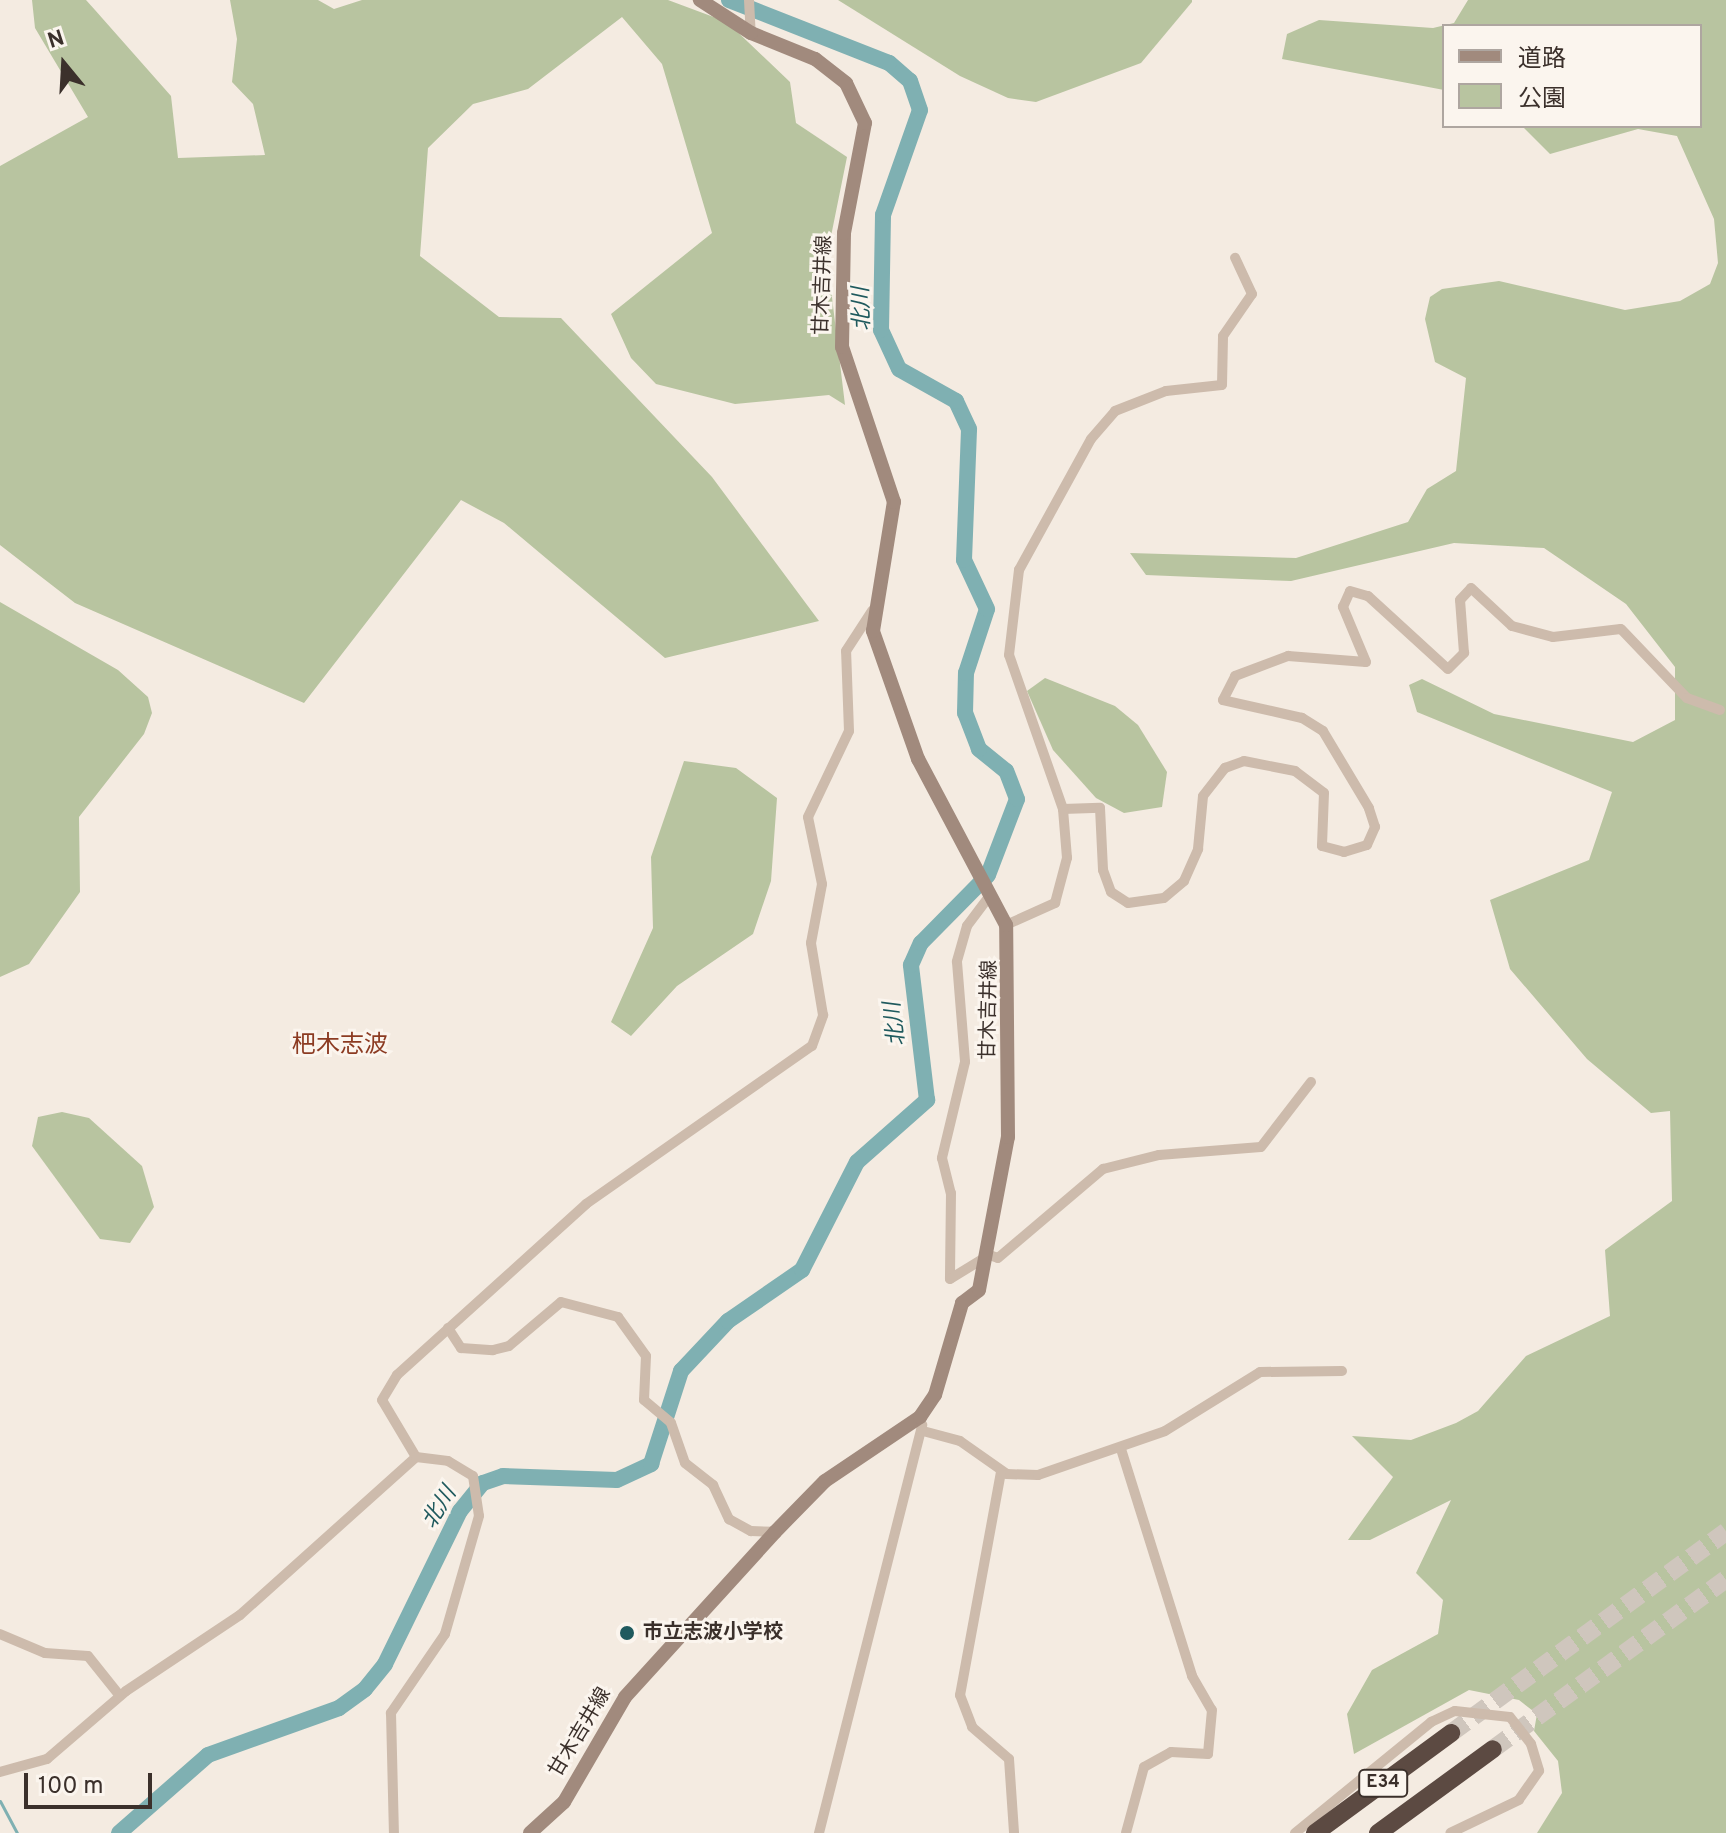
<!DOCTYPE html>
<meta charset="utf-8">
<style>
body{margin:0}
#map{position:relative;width:1726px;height:1833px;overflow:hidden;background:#f4ebe1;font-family:Overpass,"Noto Sans JP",sans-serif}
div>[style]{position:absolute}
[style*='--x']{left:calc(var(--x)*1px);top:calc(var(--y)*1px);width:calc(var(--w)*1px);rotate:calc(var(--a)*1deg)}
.green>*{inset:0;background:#b8c4a0}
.stream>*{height:3px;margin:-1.5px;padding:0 1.5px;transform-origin:1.5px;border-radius:1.5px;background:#7fb0b2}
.river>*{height:16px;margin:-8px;padding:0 8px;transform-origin:8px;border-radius:8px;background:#7fb0b2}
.highway-tunnel>*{height:18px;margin-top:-9px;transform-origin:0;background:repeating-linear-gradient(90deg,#cfc6bd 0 18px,transparent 0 27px)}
.street>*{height:10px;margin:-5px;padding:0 5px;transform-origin:5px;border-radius:5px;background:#cdbbac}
.secondary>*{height:14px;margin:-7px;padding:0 7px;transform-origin:7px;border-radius:7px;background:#a18a7d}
.highway>*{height:18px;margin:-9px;padding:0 9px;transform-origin:9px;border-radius:9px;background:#5c4a42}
.dots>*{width:22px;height:22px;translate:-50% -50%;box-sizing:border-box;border:4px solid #fbf5ee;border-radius:50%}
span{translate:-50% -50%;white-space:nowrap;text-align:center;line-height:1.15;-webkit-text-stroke:6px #fbf5ee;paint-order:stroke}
.shield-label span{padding:2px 6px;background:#fbf5ee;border:2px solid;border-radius:6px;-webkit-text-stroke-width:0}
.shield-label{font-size:18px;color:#3b302b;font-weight:700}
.street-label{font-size:20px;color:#3b302b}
.poi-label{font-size:20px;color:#3b302b;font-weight:700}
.left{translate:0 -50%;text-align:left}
.water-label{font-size:22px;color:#1f5a5e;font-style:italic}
.quarter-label{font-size:24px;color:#8c3b22}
.legend{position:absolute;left:1442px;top:24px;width:260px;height:104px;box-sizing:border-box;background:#fbf5ee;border:2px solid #aea6a0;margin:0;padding:10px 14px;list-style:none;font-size:24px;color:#3b302b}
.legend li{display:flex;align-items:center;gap:16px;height:40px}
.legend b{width:40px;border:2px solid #aea6a0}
.north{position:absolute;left:24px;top:24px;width:80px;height:80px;-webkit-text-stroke:6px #fbf5ee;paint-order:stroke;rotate:342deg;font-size:22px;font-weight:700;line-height:32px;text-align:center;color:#3b302b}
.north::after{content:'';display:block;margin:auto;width:28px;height:36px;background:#3b302b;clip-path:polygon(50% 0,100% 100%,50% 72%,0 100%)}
.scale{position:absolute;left:24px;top:1773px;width:128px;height:36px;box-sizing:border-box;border:4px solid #3b302b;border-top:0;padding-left:10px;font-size:24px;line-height:28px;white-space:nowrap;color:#3b302b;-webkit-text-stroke:6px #fbf5ee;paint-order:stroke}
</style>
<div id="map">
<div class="green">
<i style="clip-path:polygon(32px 0,86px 0,95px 10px,171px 96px,178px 158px,265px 155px,253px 104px,232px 82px,237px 39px,230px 0,318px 0,334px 9px,362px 0,668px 0,727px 22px,790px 82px,796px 123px,847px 157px,827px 256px,845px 405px,829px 395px,735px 404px,656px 384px,631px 358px,611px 314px,712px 233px,662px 64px,622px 17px,528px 89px,473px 104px,428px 148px,420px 256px,499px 317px,561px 318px,712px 477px,819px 621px,665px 658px,504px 523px,461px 500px,304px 703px,75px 603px,0 545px,0 166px,88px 117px,35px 28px)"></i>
<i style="clip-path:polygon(838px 0,1192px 0,1192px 2px,1141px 63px,1036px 102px,1008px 98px,960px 76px)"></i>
<i style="clip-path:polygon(1468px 0,1726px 0,1726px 1833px,1537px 1833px,1562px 1793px,1558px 1761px,1534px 1731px,1537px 1714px,1519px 1700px,1469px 1690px,1354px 1754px,1347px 1714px,1372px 1670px,1438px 1634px,1443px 1600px,1416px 1573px,1451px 1500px,1370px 1540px,1348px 1540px,1393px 1477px,1352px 1436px,1411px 1440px,1456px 1423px,1478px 1411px,1526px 1356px,1610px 1316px,1605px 1250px,1672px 1201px,1670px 1111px,1651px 1113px,1587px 1059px,1510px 969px,1490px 900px,1589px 860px,1612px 792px,1417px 712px,1409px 685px,1422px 679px,1494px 714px,1633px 742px,1675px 720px,1675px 667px,1626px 604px,1544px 548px,1454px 543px,1291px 581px,1146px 575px,1130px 553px,1296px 558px,1408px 522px,1427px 489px,1456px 471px,1466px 378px,1435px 362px,1425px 319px,1430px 297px,1442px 289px,1499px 281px,1625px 310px,1680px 301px,1710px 284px,1718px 263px,1714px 219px,1677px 136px,1638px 129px,1550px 154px,1522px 126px,1700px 126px,1700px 26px,1444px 26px,1444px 90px,1282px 59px,1287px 34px,1319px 20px,1433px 28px,1454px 23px)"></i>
<i style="clip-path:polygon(0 602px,118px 670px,148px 697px,152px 713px,144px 734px,79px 817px,80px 892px,29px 964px,0 977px)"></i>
<i style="clip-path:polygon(1045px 678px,1115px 706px,1138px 725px,1167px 772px,1162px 807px,1124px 813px,1096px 798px,1053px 750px,1027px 691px)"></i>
<i style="clip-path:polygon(684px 761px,736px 768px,777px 798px,771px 881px,753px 934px,677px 986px,631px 1036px,611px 1022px,653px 928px,651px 857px)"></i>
<i style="clip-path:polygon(62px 1112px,89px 1118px,142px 1166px,154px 1207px,130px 1243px,100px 1239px,32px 1146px,38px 1117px)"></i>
</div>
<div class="stream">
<i style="--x:0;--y:1801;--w:36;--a:62"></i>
</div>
<div class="river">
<i style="--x:119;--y:1833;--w:118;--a:-41.2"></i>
<i style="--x:208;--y:1755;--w:139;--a:-19.7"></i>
<i style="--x:339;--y:1708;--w:32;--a:-36"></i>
<i style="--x:365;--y:1689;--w:32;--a:-51"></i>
<i style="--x:385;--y:1664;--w:170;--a:-63.9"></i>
<i style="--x:460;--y:1511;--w:36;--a:-51"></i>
<i style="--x:483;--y:1483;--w:21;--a:-19"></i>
<i style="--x:503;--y:1476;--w:114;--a:2"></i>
<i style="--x:617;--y:1480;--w:38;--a:-25"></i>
<i style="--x:651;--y:1464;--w:98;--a:-72.1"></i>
<i style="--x:681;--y:1371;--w:69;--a:-46.8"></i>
<i style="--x:728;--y:1321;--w:90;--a:-34.6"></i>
<i style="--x:802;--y:1270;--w:121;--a:-63"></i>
<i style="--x:857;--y:1162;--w:94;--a:-41.5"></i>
<i style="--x:927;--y:1100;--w:136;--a:-96.8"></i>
<i style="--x:911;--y:965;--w:24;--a:-66"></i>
<i style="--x:921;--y:943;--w:95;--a:-45.4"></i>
<i style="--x:988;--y:875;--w:81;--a:-69.1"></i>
<i style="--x:1017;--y:799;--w:30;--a:-111"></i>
<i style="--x:1006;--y:771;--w:35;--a:-141"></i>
<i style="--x:979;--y:749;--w:39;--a:-111"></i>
<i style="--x:965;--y:713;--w:40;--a:-88.6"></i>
<i style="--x:966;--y:673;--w:67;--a:-71.8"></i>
<i style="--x:987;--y:609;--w:54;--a:-115.1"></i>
<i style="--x:964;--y:560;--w:131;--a:-87.8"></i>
<i style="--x:969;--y:429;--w:31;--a:-115"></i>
<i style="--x:956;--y:401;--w:65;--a:-150.7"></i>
<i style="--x:899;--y:369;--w:43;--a:-114.8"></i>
<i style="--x:881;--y:330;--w:115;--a:-89"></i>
<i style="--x:883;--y:215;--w:111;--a:-70.6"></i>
<i style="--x:920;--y:110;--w:31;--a:-109"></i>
<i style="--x:910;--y:81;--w:28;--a:-139"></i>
<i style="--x:889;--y:63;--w:172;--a:-158.5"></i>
</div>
<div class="highway-tunnel">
<i style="--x:1451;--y:1733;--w:341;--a:-36.2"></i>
<i style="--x:1493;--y:1749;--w:288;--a:-36.1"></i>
</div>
<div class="street">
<i style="--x:749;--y:0;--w:33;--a:87"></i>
<i style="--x:1063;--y:809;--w:37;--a:-2"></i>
<i style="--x:1100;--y:808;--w:62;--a:87.2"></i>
<i style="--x:1103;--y:870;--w:23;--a:70"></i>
<i style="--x:1111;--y:892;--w:20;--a:33"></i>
<i style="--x:1128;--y:903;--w:36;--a:-8"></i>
<i style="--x:1164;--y:898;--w:26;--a:-40"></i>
<i style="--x:1184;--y:881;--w:35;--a:-66"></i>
<i style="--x:1198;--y:849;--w:53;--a:-84.6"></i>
<i style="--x:1203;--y:796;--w:36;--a:-52"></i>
<i style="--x:1225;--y:768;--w:20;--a:-20"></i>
<i style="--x:1244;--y:761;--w:52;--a:11.1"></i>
<i style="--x:1295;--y:771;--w:36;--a:37"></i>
<i style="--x:1324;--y:793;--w:53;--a:92.2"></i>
<i style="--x:1322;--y:846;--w:23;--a:15"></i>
<i style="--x:1344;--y:852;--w:24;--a:-17"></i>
<i style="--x:1367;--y:845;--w:20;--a:-66"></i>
<i style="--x:1375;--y:827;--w:20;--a:-108"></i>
<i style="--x:1369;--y:808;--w:90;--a:-120.9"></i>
<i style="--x:1323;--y:731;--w:25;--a:-148"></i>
<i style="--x:1302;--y:718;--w:81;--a:-167.2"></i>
<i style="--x:1223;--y:700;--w:27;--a:-63"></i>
<i style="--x:1235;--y:676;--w:57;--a:-20.7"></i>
<i style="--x:1288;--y:656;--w:78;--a:4.4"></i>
<i style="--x:1366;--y:662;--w:60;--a:-112.7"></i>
<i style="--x:1343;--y:607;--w:17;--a:-66"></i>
<i style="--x:1350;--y:591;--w:19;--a:16"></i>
<i style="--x:1368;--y:596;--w:108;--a:42.4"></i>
<i style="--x:1448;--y:669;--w:23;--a:-45"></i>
<i style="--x:1464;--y:653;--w:53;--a:-94.3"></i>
<i style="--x:1460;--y:600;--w:16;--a:-47"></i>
<i style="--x:1471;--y:588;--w:56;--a:42.8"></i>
<i style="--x:1512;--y:626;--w:42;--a:15"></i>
<i style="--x:1553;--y:637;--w:68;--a:-6.7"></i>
<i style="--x:1621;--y:629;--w:95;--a:46.3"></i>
<i style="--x:1687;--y:698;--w:35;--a:20"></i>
<i style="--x:991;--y:894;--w:40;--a:127"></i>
<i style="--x:967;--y:926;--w:37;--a:106"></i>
<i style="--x:957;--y:962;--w:100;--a:85.4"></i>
<i style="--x:965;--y:1062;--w:99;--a:103.5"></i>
<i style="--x:942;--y:1158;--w:36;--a:76"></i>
<i style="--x:951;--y:1193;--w:86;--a:90.7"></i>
<i style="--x:950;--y:1279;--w:46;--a:-31.6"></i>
<i style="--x:989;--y:1255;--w:9;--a:18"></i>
<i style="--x:998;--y:1258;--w:138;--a:-40.3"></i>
<i style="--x:1103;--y:1169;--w:58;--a:-14"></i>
<i style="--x:1159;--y:1155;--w:102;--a:-4.5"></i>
<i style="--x:1261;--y:1147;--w:82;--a:-52.4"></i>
<i style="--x:1006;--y:925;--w:54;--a:-24.2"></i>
<i style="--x:1055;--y:903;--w:47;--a:-75.1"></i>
<i style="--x:1067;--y:858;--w:49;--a:-94.7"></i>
<i style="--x:1063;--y:809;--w:163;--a:-109.3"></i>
<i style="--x:1009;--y:655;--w:86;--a:-83.3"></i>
<i style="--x:1019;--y:570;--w:149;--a:-61.2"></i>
<i style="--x:1091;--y:439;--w:37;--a:-49"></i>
<i style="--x:1115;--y:411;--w:55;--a:-21.4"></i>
<i style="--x:1166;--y:391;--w:56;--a:-6.1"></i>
<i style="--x:1222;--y:385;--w:49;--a:-88.8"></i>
<i style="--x:1223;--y:336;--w:51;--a:-55.4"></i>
<i style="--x:1252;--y:294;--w:40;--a:-115"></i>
<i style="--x:448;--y:1328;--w:24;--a:57"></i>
<i style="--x:461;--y:1348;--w:32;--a:4"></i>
<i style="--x:493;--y:1350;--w:16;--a:-14"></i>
<i style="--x:509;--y:1346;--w:68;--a:-40.2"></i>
<i style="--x:561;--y:1302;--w:59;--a:14.7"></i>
<i style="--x:618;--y:1317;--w:48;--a:54.3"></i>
<i style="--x:646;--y:1356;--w:44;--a:92.6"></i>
<i style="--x:644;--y:1400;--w:35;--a:40"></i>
<i style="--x:671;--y:1423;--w:42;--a:70.7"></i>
<i style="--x:685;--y:1463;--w:36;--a:38"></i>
<i style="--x:713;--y:1485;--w:38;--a:65"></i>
<i style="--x:729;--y:1519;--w:25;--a:29"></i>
<i style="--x:751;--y:1531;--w:24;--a:2"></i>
<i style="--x:923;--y:1431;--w:38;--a:15"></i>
<i style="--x:960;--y:1441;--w:57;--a:35.1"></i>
<i style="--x:1007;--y:1474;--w:31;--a:2"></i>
<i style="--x:1038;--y:1475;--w:134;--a:-19.1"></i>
<i style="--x:1165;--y:1431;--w:112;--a:-31.8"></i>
<i style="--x:1260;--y:1372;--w:82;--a:-0.7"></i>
<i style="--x:1121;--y:1449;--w:238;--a:72.6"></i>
<i style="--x:1192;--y:1676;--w:39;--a:60"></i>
<i style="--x:1212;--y:1710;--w:44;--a:95.2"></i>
<i style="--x:1208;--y:1754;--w:37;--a:-177"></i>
<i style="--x:1171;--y:1752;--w:31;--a:151"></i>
<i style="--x:1144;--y:1767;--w:68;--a:105.3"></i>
<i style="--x:416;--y:1457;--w:66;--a:-120.8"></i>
<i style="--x:382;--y:1400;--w:29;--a:-59"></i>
<i style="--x:397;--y:1375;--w:255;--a:-42.1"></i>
<i style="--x:586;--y:1204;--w:276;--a:-35"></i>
<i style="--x:812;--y:1046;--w:33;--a:-70"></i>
<i style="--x:823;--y:1015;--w:73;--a:-99.5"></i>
<i style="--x:811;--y:943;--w:60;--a:-79.4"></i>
<i style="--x:822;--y:884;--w:68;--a:-101.8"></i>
<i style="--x:808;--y:817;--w:95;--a:-64.5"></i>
<i style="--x:849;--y:731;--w:80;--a:-92.1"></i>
<i style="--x:846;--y:651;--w:48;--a:-57"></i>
<i style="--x:1001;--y:1472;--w:227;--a:100.4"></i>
<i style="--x:960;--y:1695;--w:34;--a:69"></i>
<i style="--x:972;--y:1727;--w:49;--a:40.9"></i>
<i style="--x:1009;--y:1759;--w:74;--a:86.1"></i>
<i style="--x:0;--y:1634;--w:49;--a:22.9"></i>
<i style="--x:45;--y:1653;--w:43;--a:4"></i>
<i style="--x:88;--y:1656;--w:51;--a:51.3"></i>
<i style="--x:0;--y:1772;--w:49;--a:-15.5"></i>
<i style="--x:47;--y:1759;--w:104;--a:-40.7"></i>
<i style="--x:126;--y:1691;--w:137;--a:-33.7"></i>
<i style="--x:240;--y:1615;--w:237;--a:-41.9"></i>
<i style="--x:416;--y:1457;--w:32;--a:7"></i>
<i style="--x:448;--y:1461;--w:29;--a:31"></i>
<i style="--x:473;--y:1476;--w:40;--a:81.5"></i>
<i style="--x:479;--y:1516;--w:123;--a:106.1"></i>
<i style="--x:445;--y:1634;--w:96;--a:124.4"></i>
<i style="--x:391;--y:1713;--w:120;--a:88.6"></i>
<i style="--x:819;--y:1833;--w:421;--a:-75.8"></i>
<i style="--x:1295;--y:1833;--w:176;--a:-39.2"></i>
<i style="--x:1431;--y:1722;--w:26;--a:-25"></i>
<i style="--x:1455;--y:1711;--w:55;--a:6.2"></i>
<i style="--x:1510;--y:1717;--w:34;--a:52"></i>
<i style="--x:1531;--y:1744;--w:28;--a:73"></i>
<i style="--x:1539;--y:1771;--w:35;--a:125"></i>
<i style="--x:1519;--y:1800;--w:76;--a:154.4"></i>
</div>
<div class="secondary">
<i style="--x:530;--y:1833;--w:46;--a:-42.4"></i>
<i style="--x:564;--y:1802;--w:121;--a:-59.8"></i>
<i style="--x:625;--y:1697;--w:223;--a:-47.7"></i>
<i style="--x:775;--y:1532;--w:71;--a:-45.6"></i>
<i style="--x:825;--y:1481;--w:115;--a:-34"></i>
<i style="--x:920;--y:1417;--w:27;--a:-56"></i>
<i style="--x:935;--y:1395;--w:96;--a:-73.6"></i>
<i style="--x:962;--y:1303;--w:21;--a:-37"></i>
<i style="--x:979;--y:1290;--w:156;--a:-79.3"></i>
<i style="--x:1008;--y:1137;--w:212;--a:-90.5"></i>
<i style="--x:1006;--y:925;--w:188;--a:-117.9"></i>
<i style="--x:918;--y:759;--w:136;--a:-109.4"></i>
<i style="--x:873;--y:631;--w:131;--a:-80.8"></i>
<i style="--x:894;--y:502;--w:163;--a:-108.5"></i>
<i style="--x:842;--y:347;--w:114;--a:-89"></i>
<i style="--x:844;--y:233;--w:112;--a:-79.2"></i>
<i style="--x:865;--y:123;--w:44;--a:-115.4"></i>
<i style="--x:846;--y:83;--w:39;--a:-142"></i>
<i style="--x:815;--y:59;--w:69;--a:-157.9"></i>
<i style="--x:751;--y:33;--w:61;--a:-147.1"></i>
</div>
<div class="highway">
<i style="--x:1315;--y:1833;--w:169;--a:-36.3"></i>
<i style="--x:1378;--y:1833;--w:142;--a:-36.1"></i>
</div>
<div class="dots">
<i style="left:627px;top:1633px;background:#1f5a5e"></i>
</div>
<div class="shield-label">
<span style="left:1383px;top:1783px">E34</span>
</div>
<div class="street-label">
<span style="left:824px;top:285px;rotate:-88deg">甘木吉井線</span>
<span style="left:990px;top:1010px;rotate:-89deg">甘木吉井線</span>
<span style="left:581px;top:1733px;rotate:-59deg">甘木吉井線</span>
</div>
<div class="poi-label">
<span class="left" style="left:643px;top:1633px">市立志波小学校</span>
</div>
<div class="water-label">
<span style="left:863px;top:309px;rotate:-92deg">北川</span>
<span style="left:896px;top:1024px;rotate:-97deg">北川</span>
<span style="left:440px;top:1508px;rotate:-58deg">北川</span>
</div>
<div class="quarter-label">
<span style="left:340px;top:1047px">杷木志波</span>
</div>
<ul class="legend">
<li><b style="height:10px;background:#a18a7d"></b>道路</li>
<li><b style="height:22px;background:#b8c4a0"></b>公園</li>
</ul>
<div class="north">N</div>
<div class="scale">100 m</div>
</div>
